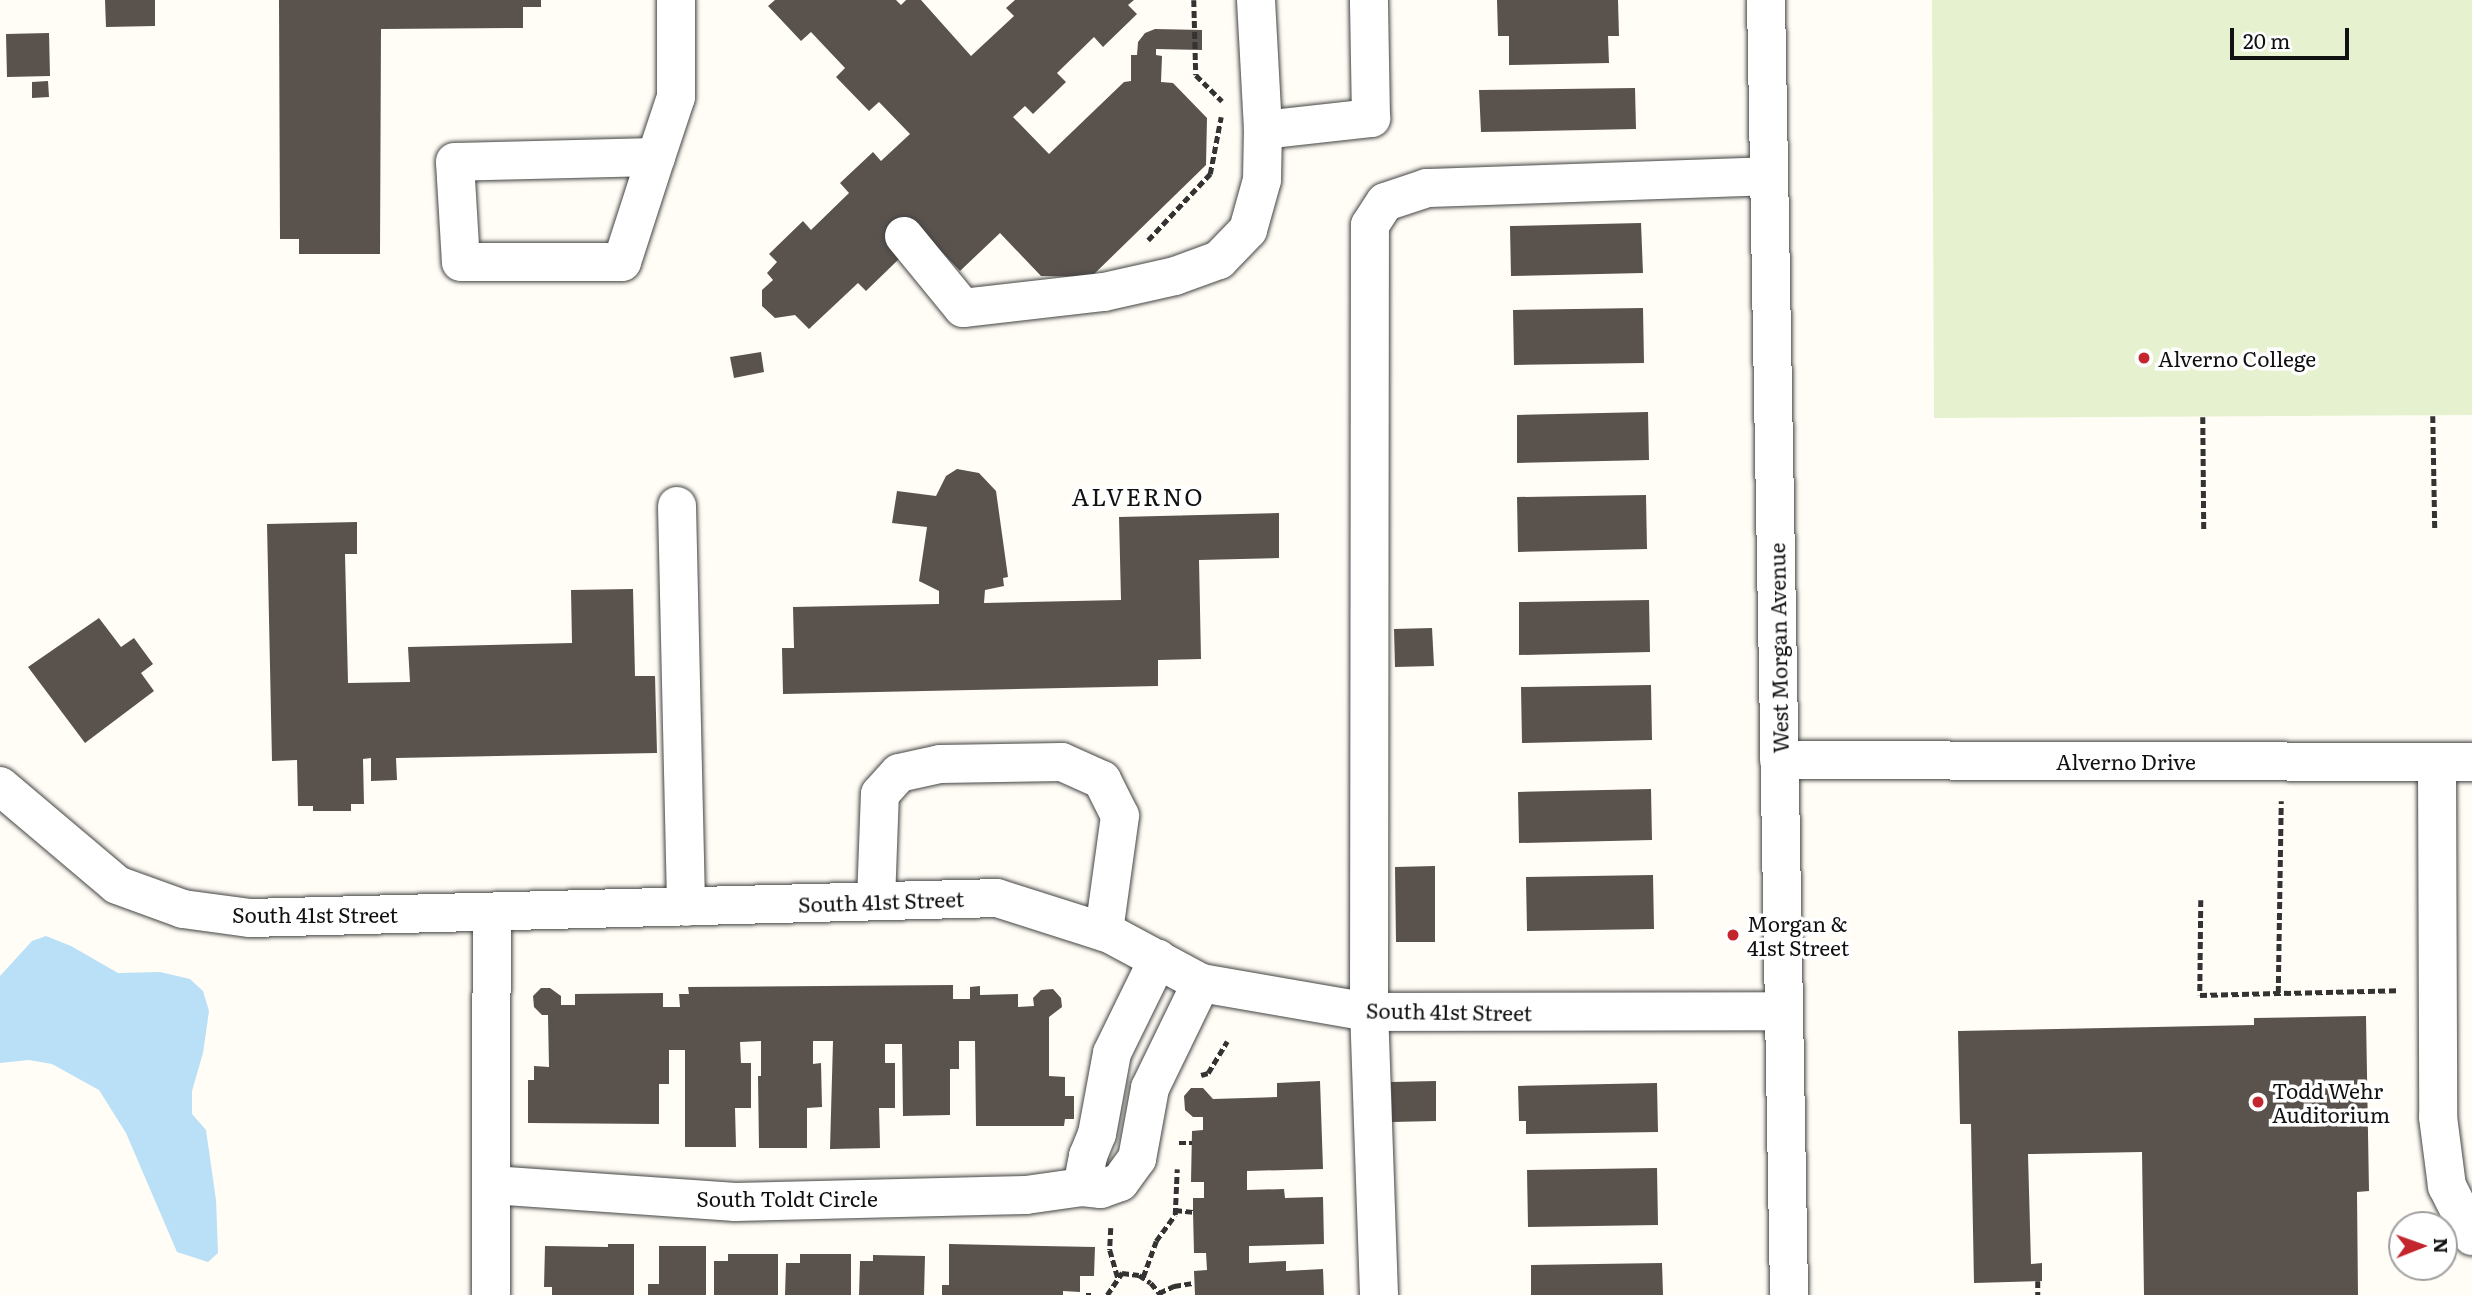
<!DOCTYPE html>
<style>
body{margin:0}
#map{position:relative;width:2472px;height:1295px;overflow:hidden;background:#fffdf5;font-family:Literata,serif}
div>[style]{position:absolute}
[style*='--x']{left:calc(var(--x)*1px);top:calc(var(--y)*1px);width:calc(var(--w)*1px);rotate:calc(var(--a)*1deg)}
.pitch>*{inset:0;background:#e6f2cf}
.water>*{inset:0;background:#b9e0f7}
.building>*{inset:0;background:#5a524d}
.path>*{height:4.5px;margin-top:-2.25px;transform-origin:0;background:repeating-linear-gradient(90deg,#333 0 7px,transparent 0 10.5px)}
.roads{filter:drop-shadow(0 0 2px #444) drop-shadow(0 0 2px #444)}
.minor>*{height:38px;margin:-19px;padding:0 19px;transform-origin:19px;border-radius:19px;background:#fff}
.dots>*{width:19px;height:19px;translate:-50% -50%;box-sizing:border-box;border:4px solid #fff;border-radius:50%}
span{translate:-50% -50%;white-space:nowrap;text-align:center;line-height:1.15;-webkit-text-stroke:7px #fff;paint-order:stroke}
.poi-label{font-size:21px;color:#111}
.left{translate:0 -50%;text-align:left}
.street-label{font-size:21px;color:#111}
.quarter-label{font-size:24px;color:#111;letter-spacing:2px}
.north{position:absolute;left:2388px;top:1211px;width:70px;height:70px;box-sizing:border-box;background:#fff;border:2px solid #a0a0a0;border-radius:50%;rotate:89deg;font-size:19px;font-weight:700;line-height:28px;text-align:center;color:#111}
.north::after{content:'';display:block;margin:auto;width:24px;height:32px;background:#c4262e;clip-path:polygon(50% 0,100% 100%,50% 72%,0 100%)}
.scale{position:absolute;left:2230px;top:28px;width:119px;height:32px;box-sizing:border-box;border:4px solid #111;border-top:0;padding-left:9px;font-size:21px;line-height:24px;white-space:nowrap;color:#111;-webkit-text-stroke:5px #fff;paint-order:stroke}
</style>
<div id="map">
<div class="pitch">
<i style="clip-path:polygon(1932px 0,2472px 0,2472px 415px,1934px 418px)"></i>
</div>
<div class="water">
<i style="clip-path:polygon(46px 936px,71px 946px,118px 973px,160px 972px,190px 979px,203px 991px,209px 1011px,203px 1053px,192px 1091px,192px 1114px,206px 1130px,216px 1200px,218px 1253px,208px 1262px,177px 1252px,126px 1133px,99px 1090px,52px 1064px,29px 1060px,0 1063px,0 976px,32px 941px)"></i>
</div>
<div class="building">
<i style="clip-path:polygon(105px 0,155px 0,155px 26px,106px 27px)"></i>
<i style="clip-path:polygon(279px 0,541px 0,541px 7px,523px 7px,523px 28px,381px 29px,380px 254px,299px 254px,299px 239px,280px 239px)"></i>
<i style="clip-path:polygon(775px 0,896px 0,901px 5px,906px 0,921px 0,971px 56px,1014px 16px,1006px 8px,1015px 0,1134px 0,1128px 5px,1137px 14px,1103px 47px,1094px 37px,1057px 73px,1066px 82px,1033px 114px,1025px 106px,1013px 117px,1049px 154px,1124px 82px,1131px 81px,1131px 55px,1137px 55px,1138px 42px,1145px 33px,1155px 29px,1202px 30px,1202px 50px,1156px 49px,1156px 55px,1162px 56px,1161px 82px,1173px 83px,1207px 118px,1206px 165px,1091px 277px,1041px 276px,1000px 233px,960px 271px,916px 225px,900px 258px,866px 291px,858px 283px,809px 329px,795px 315px,775px 318px,762px 306px,762px 290px,773px 280px,767px 273px,777px 262px,769px 254px,803px 221px,811px 230px,849px 193px,840px 183px,873px 152px,881px 161px,910px 134px,879px 102px,869px 111px,836px 77px,845px 68px,811px 32px,801px 41px,768px 6px)"></i>
<i style="clip-path:polygon(1497px 0,1618px 0,1619px 36px,1608px 36px,1609px 63px,1509px 65px,1509px 36px,1498px 36px)"></i>
<i style="clip-path:polygon(49px 33px,50px 76px,7px 77px,6px 34px)"></i>
<i style="clip-path:polygon(48px 81px,49px 97px,32px 98px,32px 82px)"></i>
<i style="clip-path:polygon(1635px 88px,1636px 129px,1481px 132px,1479px 90px)"></i>
<i style="clip-path:polygon(1641px 223px,1643px 273px,1511px 276px,1510px 226px)"></i>
<i style="clip-path:polygon(1643px 308px,1644px 363px,1514px 365px,1513px 310px)"></i>
<i style="clip-path:polygon(761px 352px,764px 372px,734px 378px,730px 357px)"></i>
<i style="clip-path:polygon(1648px 412px,1649px 460px,1517px 463px,1517px 415px)"></i>
<i style="clip-path:polygon(957px 469px,979px 473px,996px 491px,1008px 577px,1003px 578px,1004px 586px,985px 590px,984px 603px,1121px 600px,1119px 517px,1279px 513px,1279px 558px,1199px 560px,1201px 659px,1158px 660px,1158px 686px,783px 694px,782px 648px,794px 648px,793px 607px,939px 604px,939px 591px,919px 581px,927px 527px,892px 523px,897px 491px,936px 496px,946px 476px)"></i>
<i style="clip-path:polygon(1646px 495px,1647px 549px,1518px 552px,1517px 497px)"></i>
<i style="clip-path:polygon(357px 522px,357px 554px,345px 554px,348px 683px,410px 682px,408px 647px,572px 643px,571px 590px,633px 589px,635px 676px,655px 676px,657px 753px,396px 758px,397px 780px,371px 781px,371px 758px,363px 759px,364px 804px,351px 804px,351px 811px,313px 811px,313px 806px,298px 806px,297px 760px,272px 761px,267px 524px)"></i>
<i style="clip-path:polygon(1649px 600px,1650px 652px,1519px 655px,1519px 602px)"></i>
<i style="clip-path:polygon(99px 618px,121px 647px,134px 638px,153px 664px,141px 673px,154px 691px,85px 743px,28px 667px)"></i>
<i style="clip-path:polygon(1432px 628px,1434px 666px,1395px 667px,1394px 629px)"></i>
<i style="clip-path:polygon(1651px 685px,1652px 740px,1522px 743px,1521px 687px)"></i>
<i style="clip-path:polygon(1651px 789px,1652px 840px,1519px 843px,1518px 792px)"></i>
<i style="clip-path:polygon(1435px 866px,1435px 942px,1396px 942px,1395px 867px)"></i>
<i style="clip-path:polygon(1653px 875px,1654px 929px,1527px 931px,1526px 877px)"></i>
<i style="clip-path:polygon(953px 985px,953px 999px,970px 999px,970px 987px,980px 986px,980px 995px,1018px 994px,1018px 1007px,1034px 1006px,1033px 998px,1041px 990px,1053px 989px,1061px 998px,1062px 1007px,1049px 1017px,1049px 1076px,1065px 1077px,1065px 1096px,1074px 1096px,1074px 1119px,1065px 1119px,1064px 1126px,976px 1126px,975px 1041px,959px 1041px,959px 1069px,950px 1069px,950px 1115px,903px 1116px,902px 1044px,885px 1044px,885px 1063px,895px 1063px,895px 1108px,879px 1108px,880px 1148px,830px 1149px,833px 1041px,813px 1041px,813px 1064px,821px 1063px,822px 1107px,807px 1108px,807px 1148px,759px 1148px,758px 1076px,761px 1076px,761px 1041px,740px 1042px,741px 1063px,751px 1063px,751px 1108px,735px 1108px,736px 1147px,685px 1147px,685px 1050px,669px 1050px,669px 1084px,659px 1084px,659px 1124px,528px 1123px,528px 1080px,534px 1080px,534px 1066px,549px 1067px,548px 1015px,542px 1015px,534px 1007px,533px 996px,541px 988px,550px 988px,561px 996px,561px 1005px,575px 1005px,575px 994px,663px 993px,663px 1007px,680px 1007px,679px 994px,689px 994px,688px 987px)"></i>
<i style="clip-path:polygon(2366px 1016px,2369px 1191px,2357px 1192px,2358px 1295px,2144px 1295px,2142px 1152px,2028px 1154px,2031px 1264px,2042px 1263px,2042px 1281px,1974px 1283px,1971px 1124px,1960px 1124px,1958px 1031px,2254px 1025px,2254px 1018px)"></i>
<i style="clip-path:polygon(1320px 1081px,1323px 1169px,1247px 1171px,1247px 1190px,1284px 1189px,1285px 1198px,1323px 1197px,1324px 1244px,1249px 1246px,1249px 1263px,1286px 1261px,1286px 1271px,1323px 1269px,1324px 1295px,1195px 1295px,1194px 1271px,1207px 1270px,1206px 1253px,1194px 1253px,1193px 1212px,1193px 1198px,1204px 1198px,1204px 1182px,1191px 1182px,1192px 1131px,1203px 1130px,1203px 1117px,1193px 1117px,1185px 1110px,1184px 1096px,1191px 1088px,1203px 1088px,1213px 1099px,1277px 1097px,1277px 1083px)"></i>
<i style="clip-path:polygon(1436px 1081px,1436px 1121px,1392px 1122px,1391px 1082px)"></i>
<i style="clip-path:polygon(1657px 1083px,1658px 1132px,1526px 1134px,1526px 1121px,1519px 1121px,1518px 1086px)"></i>
<i style="clip-path:polygon(1657px 1168px,1658px 1225px,1528px 1227px,1527px 1170px)"></i>
<i style="clip-path:polygon(608px 1244px,634px 1244px,634px 1295px,552px 1295px,552px 1287px,544px 1287px,545px 1246px,608px 1247px)"></i>
<i style="clip-path:polygon(949px 1244px,1095px 1247px,1094px 1276px,1080px 1276px,1080px 1292px,1063px 1291px,1063px 1295px,942px 1295px,942px 1285px,949px 1285px)"></i>
<i style="clip-path:polygon(659px 1246px,706px 1246px,706px 1295px,648px 1295px,648px 1284px,659px 1284px)"></i>
<i style="clip-path:polygon(728px 1254px,778px 1254px,778px 1295px,714px 1295px,714px 1261px,728px 1261px)"></i>
<i style="clip-path:polygon(800px 1254px,851px 1254px,851px 1295px,785px 1295px,786px 1263px,800px 1263px)"></i>
<i style="clip-path:polygon(873px 1255px,925px 1256px,924px 1295px,859px 1295px,860px 1261px,873px 1261px)"></i>
<i style="clip-path:polygon(1662px 1263px,1663px 1295px,1531px 1295px,1531px 1265px)"></i>
</div>
<div class="path">
<i style="--x:1194;--y:0;--w:75;--a:88.5"></i>
<i style="--x:1196;--y:75;--w:37;--a:45"></i>
<i style="--x:1148;--y:240;--w:91;--a:-46.8"></i>
<i style="--x:1210;--y:174;--w:58;--a:-79.1"></i>
<i style="--x:2433;--y:416;--w:112;--a:89"></i>
<i style="--x:2203;--y:417;--w:114;--a:89.5"></i>
<i style="--x:2201;--y:900;--w:95;--a:90.6"></i>
<i style="--x:2200;--y:995;--w:198;--a:-1.4"></i>
<i style="--x:2278;--y:993;--w:192;--a:-89.1"></i>
<i style="--x:1201;--y:1075;--w:7;--a:-16"></i>
<i style="--x:1208;--y:1073;--w:37;--a:-59"></i>
<i style="--x:1179;--y:1143;--w:13;--a:0"></i>
<i style="--x:1175;--y:1210;--w:18;--a:6"></i>
<i style="--x:1111;--y:1228;--w:22;--a:93"></i>
<i style="--x:1110;--y:1250;--w:29;--a:74"></i>
<i style="--x:1143;--y:1277;--w:38;--a:-70"></i>
<i style="--x:1156;--y:1241;--w:32;--a:-54"></i>
<i style="--x:1175;--y:1215;--w:46;--a:-87.5"></i>
<i style="--x:2038;--y:1281;--w:14;--a:90"></i>
<i style="--x:1159;--y:1293;--w:17;--a:-25"></i>
<i style="--x:1174;--y:1286;--w:20;--a:-9"></i>
<i style="--x:1086;--y:1295;--w:5;--a:0"></i>
<i style="--x:1107;--y:1295;--w:27;--a:-56"></i>
<i style="--x:1122;--y:1273;--w:17;--a:7"></i>
<i style="--x:1139;--y:1275;--w:14;--a:34"></i>
<i style="--x:1151;--y:1283;--w:16;--a:50"></i>
</div>
<div class="roads">
<div class="minor">
<i style="--x:1256;--y:0;--w:130;--a:86.9"></i>
<i style="--x:1263;--y:130;--w:109;--a:-6.3"></i>
<i style="--x:1371;--y:118;--w:118;--a:-91"></i>
<i style="--x:1766;--y:0;--w:1295;--a:88.98"></i>
<i style="--x:656;--y:157;--w:201;--a:178.6"></i>
<i style="--x:455;--y:162;--w:100;--a:86.6"></i>
<i style="--x:461;--y:262;--w:161;--a:0"></i>
<i style="--x:622;--y:262;--w:110;--a:-72.1"></i>
<i style="--x:656;--y:157;--w:63;--a:-71.6"></i>
<i style="--x:676;--y:97;--w:97;--a:-90"></i>
<i style="--x:904;--y:236;--w:93;--a:50.7"></i>
<i style="--x:963;--y:308;--w:142;--a:-6.5"></i>
<i style="--x:1104;--y:292;--w:73;--a:-12.7"></i>
<i style="--x:1175;--y:276;--w:47;--a:-20"></i>
<i style="--x:1219;--y:260;--w:42;--a:-46"></i>
<i style="--x:1248;--y:230;--w:52;--a:-74.4"></i>
<i style="--x:1262;--y:180;--w:50;--a:-88.9"></i>
<i style="--x:677;--y:506;--w:401;--a:88.7"></i>
<i style="--x:1779;--y:760;--w:693;--a:0.17"></i>
<i style="--x:2437;--y:762;--w:355;--a:89.8"></i>
<i style="--x:2438;--y:1117;--w:70;--a:82.6"></i>
<i style="--x:2447;--y:1186;--w:56;--a:63.4"></i>
<i style="--x:0;--y:786;--w:153;--a:40.2"></i>
<i style="--x:117;--y:885;--w:70;--a:20"></i>
<i style="--x:183;--y:909;--w:68;--a:7.7"></i>
<i style="--x:250;--y:918;--w:747;--a:-1.53"></i>
<i style="--x:997;--y:898;--w:119;--a:17.7"></i>
<i style="--x:1110;--y:934;--w:103;--a:28.3"></i>
<i style="--x:1201;--y:983;--w:170;--a:9.8"></i>
<i style="--x:1369;--y:1012;--w:415;--a:-0.1"></i>
<i style="--x:876;--y:901;--w:107;--a:-87.9"></i>
<i style="--x:880;--y:794;--w:28;--a:-48"></i>
<i style="--x:899;--y:773;--w:42;--a:-12.4"></i>
<i style="--x:940;--y:764;--w:122;--a:-0.9"></i>
<i style="--x:1062;--y:762;--w:44;--a:24.2"></i>
<i style="--x:1102;--y:780;--w:40;--a:63.4"></i>
<i style="--x:1120;--y:816;--w:117;--a:97.9"></i>
<i style="--x:492;--y:1185;--w:244;--a:4"></i>
<i style="--x:735;--y:1202;--w:291;--a:-1.4"></i>
<i style="--x:1026;--y:1195;--w:57;--a:-8.1"></i>
<i style="--x:1082;--y:1187;--w:19;--a:6"></i>
<i style="--x:1101;--y:1189;--w:20;--a:-20"></i>
<i style="--x:1120;--y:1182;--w:29;--a:-54"></i>
<i style="--x:1137;--y:1159;--w:72;--a:-79.6"></i>
<i style="--x:1150;--y:1088;--w:117;--a:-64.1"></i>
<i style="--x:1082;--y:1187;--w:32;--a:-79"></i>
<i style="--x:1088;--y:1156;--w:24;--a:-68"></i>
<i style="--x:1097;--y:1134;--w:82;--a:-79.5"></i>
<i style="--x:1112;--y:1053;--w:105;--a:-63.9"></i>
<i style="--x:491;--y:1295;--w:383;--a:-89.9"></i>
<i style="--x:1379;--y:1295;--w:283;--a:-92"></i>
<i style="--x:1369;--y:1012;--w:787;--a:-89.93"></i>
<i style="--x:1370;--y:225;--w:27;--a:-57"></i>
<i style="--x:1385;--y:202;--w:44;--a:-18.4"></i>
<i style="--x:1427;--y:188;--w:342;--a:-2"></i>
</div>
</div>
<div class="dots">
<i style="left:2144px;top:358px;background:#c4262e"></i>
<i style="left:1733px;top:935px;background:#c4262e"></i>
<i style="left:2258px;top:1102px;background:#c4262e"></i>
</div>
<div class="poi-label">
<span class="left" style="left:2158px;top:358px">Alverno College</span>
<span class="left" style="left:1747px;top:935px">Morgan &amp;<br>41st Street</span>
<span class="left" style="left:2272px;top:1102px">Todd Wehr<br>Auditorium</span>
</div>
<div class="street-label">
<span style="left:1778px;top:648px;rotate:-91deg">West Morgan Avenue</span>
<span style="left:2126px;top:761px">Alverno Drive</span>
<span style="left:881px;top:901px;rotate:-2deg">South 41st Street</span>
<span style="left:315px;top:914px">South 41st Street</span>
<span style="left:1449px;top:1011px;rotate:1deg">South 41st Street</span>
<span style="left:787px;top:1198px">South Toldt Circle</span>
</div>
<div class="quarter-label">
<span style="left:1138px;top:496px">ALVERNO</span>
</div>
<div class="north">N</div>
<div class="scale">20 m</div>
</div>
